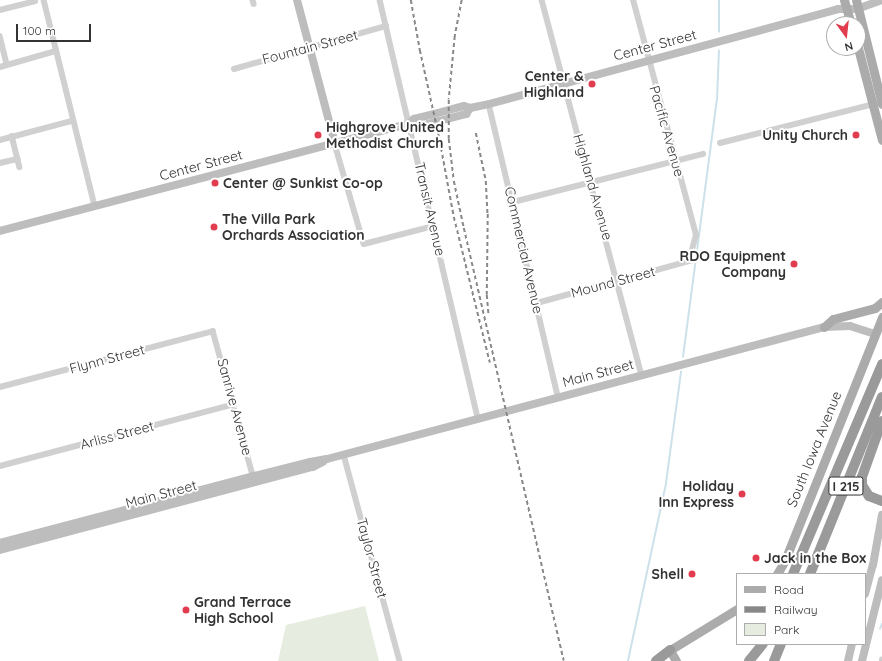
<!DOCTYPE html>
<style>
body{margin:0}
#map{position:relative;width:882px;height:661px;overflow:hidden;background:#fff;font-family:Quicksand,sans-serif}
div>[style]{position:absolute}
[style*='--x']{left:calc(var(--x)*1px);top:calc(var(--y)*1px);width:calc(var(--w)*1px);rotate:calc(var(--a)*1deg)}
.green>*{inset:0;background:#e6ecdf}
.stream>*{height:1.5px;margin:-0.75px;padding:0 0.75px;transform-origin:0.75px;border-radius:0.75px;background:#cde1eb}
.street>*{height:5.5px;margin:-2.75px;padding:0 2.75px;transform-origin:2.75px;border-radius:2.75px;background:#d0d0d0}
.secondary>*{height:8px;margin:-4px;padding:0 4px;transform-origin:4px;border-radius:4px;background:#bdbdbd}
.primary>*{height:9px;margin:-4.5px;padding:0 4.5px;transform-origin:4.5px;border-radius:4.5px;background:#ababab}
.highway>*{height:10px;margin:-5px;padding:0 5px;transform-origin:5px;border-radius:5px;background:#9a9a9a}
.rail>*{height:1.5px;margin-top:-0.75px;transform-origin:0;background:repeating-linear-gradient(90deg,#888 0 4px,transparent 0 7px)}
.dots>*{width:11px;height:11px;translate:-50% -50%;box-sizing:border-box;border:2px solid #fff;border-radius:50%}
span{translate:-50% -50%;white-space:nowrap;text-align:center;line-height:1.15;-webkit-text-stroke:4px #fff;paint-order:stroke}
.shield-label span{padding:1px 3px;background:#fff;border:1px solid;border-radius:3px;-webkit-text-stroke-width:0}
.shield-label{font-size:13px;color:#333;font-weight:700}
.street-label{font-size:14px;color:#333}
.poi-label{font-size:14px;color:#333;font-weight:700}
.right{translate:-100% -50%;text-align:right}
.left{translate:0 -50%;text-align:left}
.legend{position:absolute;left:736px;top:573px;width:130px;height:72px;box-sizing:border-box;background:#fff;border:1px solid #adadad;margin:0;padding:5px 7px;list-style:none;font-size:12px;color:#333}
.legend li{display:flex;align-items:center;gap:8px;height:20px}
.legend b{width:20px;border:1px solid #adadad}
.north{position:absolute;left:826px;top:16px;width:40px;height:40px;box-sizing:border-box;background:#fff;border:1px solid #adadad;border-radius:50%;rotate:165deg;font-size:11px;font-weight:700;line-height:16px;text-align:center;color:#333}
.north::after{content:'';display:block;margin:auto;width:14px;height:18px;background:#e23d4e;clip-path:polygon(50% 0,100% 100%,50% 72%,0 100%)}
.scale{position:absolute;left:16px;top:24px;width:75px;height:18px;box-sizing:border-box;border:2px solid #333;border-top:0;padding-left:5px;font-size:12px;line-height:14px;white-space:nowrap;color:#333;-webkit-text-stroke:3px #fff;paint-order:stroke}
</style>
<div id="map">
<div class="green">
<i style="clip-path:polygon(365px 606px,379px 661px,278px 661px,286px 625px)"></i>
</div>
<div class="stream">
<i style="--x:719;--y:32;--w:32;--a:-90"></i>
<i style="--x:683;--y:357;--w:259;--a:-82.5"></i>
<i style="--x:717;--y:100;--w:49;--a:-87.7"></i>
<i style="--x:880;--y:629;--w:5;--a:-68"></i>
<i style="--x:628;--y:661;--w:182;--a:-77.9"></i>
<i style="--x:666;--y:483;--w:112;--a:-82.3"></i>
</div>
<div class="street">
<i style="--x:44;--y:0;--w:212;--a:76.1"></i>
<i style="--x:253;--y:0;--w:4;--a:76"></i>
<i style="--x:380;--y:0;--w:430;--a:76.8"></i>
<i style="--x:542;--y:0;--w:388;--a:75.1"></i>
<i style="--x:0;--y:10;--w:36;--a:-14"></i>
<i style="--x:0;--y:36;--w:29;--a:76"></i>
<i style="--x:0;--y:67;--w:58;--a:-15.9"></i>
<i style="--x:234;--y:69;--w:158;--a:-15.8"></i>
<i style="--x:489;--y:104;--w:301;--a:76.7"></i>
<i style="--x:12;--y:136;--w:32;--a:76"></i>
<i style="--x:0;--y:140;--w:74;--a:-14.8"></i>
<i style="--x:720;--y:143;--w:167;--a:-14.2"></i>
<i style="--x:335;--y:144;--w:104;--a:73.8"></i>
<i style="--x:364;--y:244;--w:72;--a:-14.4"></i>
<i style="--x:0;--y:163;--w:18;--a:-13"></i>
<i style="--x:513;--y:202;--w:196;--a:-14.2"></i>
<i style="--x:537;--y:303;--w:158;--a:-15.4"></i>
<i style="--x:689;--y:261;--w:27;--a:-75"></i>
<i style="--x:696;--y:235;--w:243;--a:-105"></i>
<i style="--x:0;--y:387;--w:220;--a:-14.7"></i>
<i style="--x:213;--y:331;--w:154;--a:74.5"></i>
<i style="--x:344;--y:455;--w:213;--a:74.8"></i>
<i style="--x:0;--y:466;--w:242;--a:-14.8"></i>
<i style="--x:882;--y:661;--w:1;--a:-90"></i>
</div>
<div class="secondary">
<i style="--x:297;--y:0;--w:149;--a:75.2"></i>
<i style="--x:409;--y:124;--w:7;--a:-45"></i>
<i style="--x:414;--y:119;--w:21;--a:-14"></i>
<i style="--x:434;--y:114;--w:31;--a:-15"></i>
<i style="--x:464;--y:106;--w:6;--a:18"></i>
<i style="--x:470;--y:108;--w:19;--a:-12"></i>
<i style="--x:489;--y:104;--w:362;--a:-15.2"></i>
<i style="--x:838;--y:9;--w:19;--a:0"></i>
<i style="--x:857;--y:9;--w:27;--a:-20"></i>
<i style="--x:0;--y:231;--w:423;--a:-14.7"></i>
<i style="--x:409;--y:124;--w:8;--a:23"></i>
<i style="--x:416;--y:127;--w:52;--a:-14.6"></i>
<i style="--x:466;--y:114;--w:7;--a:-56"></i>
<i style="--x:0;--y:543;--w:263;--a:-14.8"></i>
<i style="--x:254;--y:476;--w:58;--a:-14"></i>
<i style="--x:310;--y:462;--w:17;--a:-10"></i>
<i style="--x:327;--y:459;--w:514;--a:-14.87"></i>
<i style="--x:824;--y:327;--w:26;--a:-2"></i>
<i style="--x:850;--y:326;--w:26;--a:18"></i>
<i style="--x:0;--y:550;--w:324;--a:-14.9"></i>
<i style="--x:313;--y:467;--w:11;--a:-27"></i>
<i style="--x:865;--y:594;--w:30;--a:-75"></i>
<i style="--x:873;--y:565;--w:51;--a:-79.8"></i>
<i style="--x:848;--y:661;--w:17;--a:-77"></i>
<i style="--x:862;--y:661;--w:83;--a:-76.1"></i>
</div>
<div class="primary">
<i style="--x:844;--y:0;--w:25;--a:74"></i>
<i style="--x:856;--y:0;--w:107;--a:76"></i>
<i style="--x:858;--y:48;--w:95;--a:75.4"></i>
<i style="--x:824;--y:327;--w:12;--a:-42"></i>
<i style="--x:833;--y:319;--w:43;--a:-14.7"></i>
<i style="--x:875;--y:308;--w:9;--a:-41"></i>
<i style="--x:777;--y:574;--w:16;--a:-60"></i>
<i style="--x:785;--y:560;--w:262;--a:-68.2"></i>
<i style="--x:676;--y:661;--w:13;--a:-119"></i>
<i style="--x:670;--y:650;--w:79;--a:-31.5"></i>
</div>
<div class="highway">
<i style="--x:882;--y:421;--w:59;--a:109.7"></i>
<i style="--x:862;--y:477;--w:8;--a:90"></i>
<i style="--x:862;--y:485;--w:13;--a:58"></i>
<i style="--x:869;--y:496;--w:14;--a:21"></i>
<i style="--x:793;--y:574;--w:228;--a:-67"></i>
<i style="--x:810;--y:574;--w:191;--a:-67.9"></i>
<i style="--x:656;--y:661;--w:18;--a:-38"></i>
<i style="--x:749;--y:661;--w:22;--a:-51"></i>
<i style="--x:774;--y:661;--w:18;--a:-68"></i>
</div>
<div class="rail">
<i style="--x:411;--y:0;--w:51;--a:79.8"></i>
<i style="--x:420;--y:50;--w:93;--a:77.6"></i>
<i style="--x:440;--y:141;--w:77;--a:79.6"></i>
<i style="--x:454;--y:217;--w:150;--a:76.1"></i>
<i style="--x:462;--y:0;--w:37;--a:101"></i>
<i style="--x:455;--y:36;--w:64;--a:95.4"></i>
<i style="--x:449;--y:100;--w:39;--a:90"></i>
<i style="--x:449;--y:139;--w:42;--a:83.2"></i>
<i style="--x:454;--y:181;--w:48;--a:78"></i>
<i style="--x:464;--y:228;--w:444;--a:77"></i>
<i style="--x:476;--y:133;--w:49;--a:78.2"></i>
<i style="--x:486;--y:181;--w:33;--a:87"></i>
<i style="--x:488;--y:214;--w:81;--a:90.7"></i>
<i style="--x:487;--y:295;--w:21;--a:85"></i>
</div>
<div class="dots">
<i style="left:592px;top:84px;background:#e23d4e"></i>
<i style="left:318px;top:135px;background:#e23d4e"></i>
<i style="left:856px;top:135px;background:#e23d4e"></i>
<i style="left:215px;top:183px;background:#e23d4e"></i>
<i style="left:214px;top:227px;background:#e23d4e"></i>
<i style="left:794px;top:264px;background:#e23d4e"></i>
<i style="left:742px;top:494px;background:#e23d4e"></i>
<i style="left:756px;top:558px;background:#e23d4e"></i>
<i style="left:692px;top:574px;background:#e23d4e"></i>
<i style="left:186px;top:610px;background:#e23d4e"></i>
</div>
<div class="shield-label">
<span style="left:846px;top:486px">I 215</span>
</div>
<div class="street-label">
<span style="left:655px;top:45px;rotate:-15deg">Center Street</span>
<span style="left:310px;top:47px;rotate:-15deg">Fountain Street</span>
<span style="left:667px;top:131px;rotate:74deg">Pacific Avenue</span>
<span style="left:201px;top:165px;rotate:-15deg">Center Street</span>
<span style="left:593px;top:187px;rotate:74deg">Highland Avenue</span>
<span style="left:430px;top:209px;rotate:77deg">Transit Avenue</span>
<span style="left:524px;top:250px;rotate:77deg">Commercial Avenue</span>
<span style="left:613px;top:282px;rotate:-15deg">Mound Street</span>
<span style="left:107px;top:359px;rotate:-15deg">Flynn Street</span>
<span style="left:598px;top:373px;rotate:-15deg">Main Street</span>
<span style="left:235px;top:407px;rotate:75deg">Sanrive Avenue</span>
<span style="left:117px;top:435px;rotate:-15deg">Arliss Street</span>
<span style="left:814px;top:449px;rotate:-68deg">South Iowa Avenue</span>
<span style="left:161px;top:494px;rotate:-15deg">Main Street</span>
<span style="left:372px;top:558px;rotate:75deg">Taylor Street</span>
</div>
<div class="poi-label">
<span class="right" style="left:584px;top:84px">Center &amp;<br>Highland</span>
<span class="left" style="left:326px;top:135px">Highgrove United<br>Methodist Church</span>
<span class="right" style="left:848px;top:135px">Unity Church</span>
<span class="left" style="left:223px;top:183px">Center @ Sunkist Co-op</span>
<span class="left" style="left:222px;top:227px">The Villa Park<br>Orchards Association</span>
<span class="right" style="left:786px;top:264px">RDO Equipment<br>Company</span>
<span class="right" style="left:734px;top:494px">Holiday<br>Inn Express</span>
<span class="left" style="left:764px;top:558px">Jack in the Box</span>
<span class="right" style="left:684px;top:574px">Shell</span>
<span class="left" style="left:194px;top:610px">Grand Terrace<br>High School</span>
</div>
<ul class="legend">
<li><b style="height:5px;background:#ababab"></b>Road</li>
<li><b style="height:5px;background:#888"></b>Railway</li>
<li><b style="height:11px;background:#e6ecdf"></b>Park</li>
</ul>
<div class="north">N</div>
<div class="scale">100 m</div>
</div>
